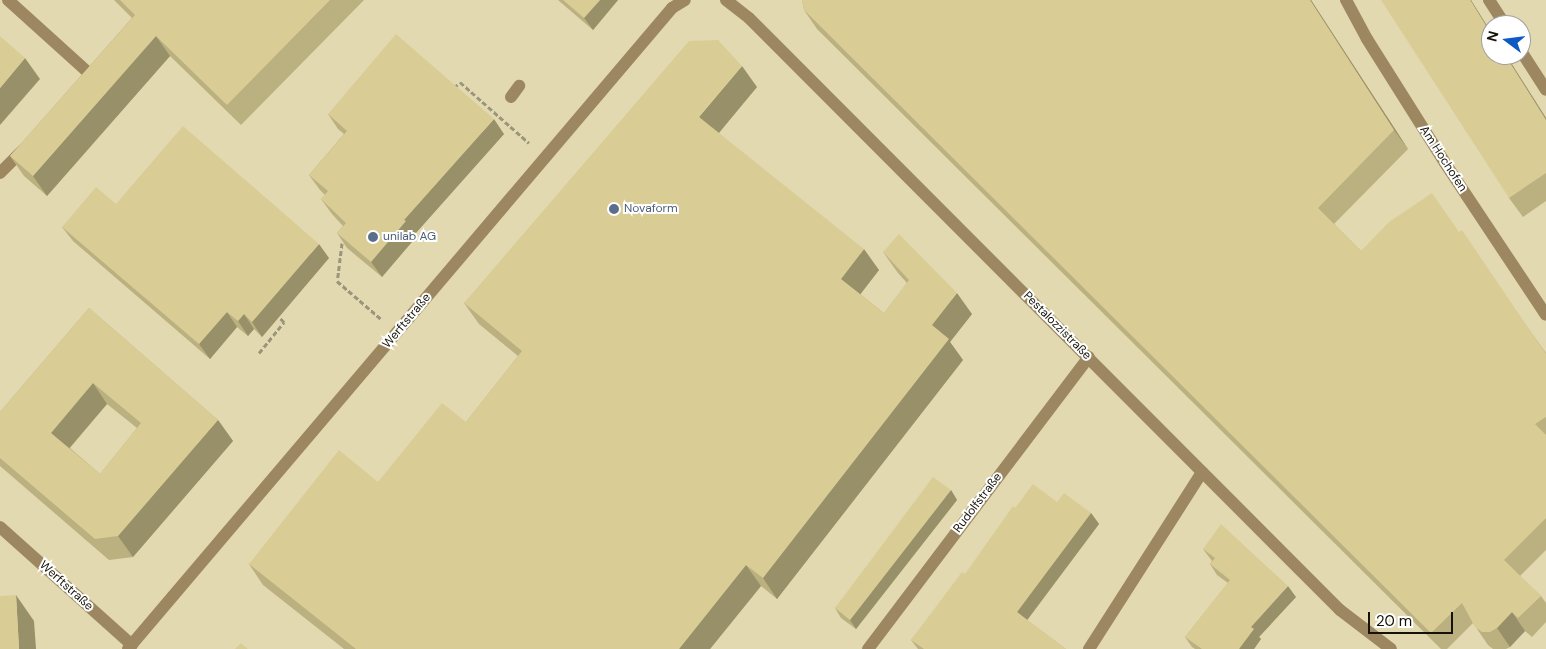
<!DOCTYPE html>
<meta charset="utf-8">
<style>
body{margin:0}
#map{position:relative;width:1546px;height:649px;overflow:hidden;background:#ebe4c2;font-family:"DM Sans",sans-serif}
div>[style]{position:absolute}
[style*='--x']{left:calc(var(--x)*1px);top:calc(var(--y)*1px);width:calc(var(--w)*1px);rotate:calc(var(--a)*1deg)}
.built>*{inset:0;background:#e2d9b0}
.path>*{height:3px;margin-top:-1.5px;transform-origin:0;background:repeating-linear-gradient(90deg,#9a957b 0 5px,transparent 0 7.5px)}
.minor>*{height:12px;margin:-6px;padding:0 6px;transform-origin:6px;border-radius:6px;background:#9d8760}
.wall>*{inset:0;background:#bbb080}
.shaded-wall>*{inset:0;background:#989068}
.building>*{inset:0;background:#d9cd95}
.dots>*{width:14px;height:14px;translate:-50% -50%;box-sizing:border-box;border:2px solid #fff;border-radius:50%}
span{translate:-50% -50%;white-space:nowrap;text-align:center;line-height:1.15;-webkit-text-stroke:4px #fff;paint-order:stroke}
.street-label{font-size:12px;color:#151307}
.service-label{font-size:12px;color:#4e5e75}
.left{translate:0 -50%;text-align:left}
.north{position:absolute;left:1481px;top:15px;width:50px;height:50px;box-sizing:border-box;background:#fff;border:1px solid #a1a19c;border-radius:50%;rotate:285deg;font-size:14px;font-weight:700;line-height:20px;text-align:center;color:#151307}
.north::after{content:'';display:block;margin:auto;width:18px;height:22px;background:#0c5bc5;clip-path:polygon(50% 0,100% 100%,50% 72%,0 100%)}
.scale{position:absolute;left:1368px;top:612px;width:85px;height:22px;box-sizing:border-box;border:2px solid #151307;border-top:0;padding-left:6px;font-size:15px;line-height:18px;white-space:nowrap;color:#151307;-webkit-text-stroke:4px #fff;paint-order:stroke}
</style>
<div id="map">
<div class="built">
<i style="clip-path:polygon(evenodd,0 0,1546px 0,1546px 649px,0 649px,0 0,1491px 25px,1521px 25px,1521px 55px,1491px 55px,1491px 25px)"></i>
</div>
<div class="path">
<i style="--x:454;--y:88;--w:8;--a:-45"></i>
<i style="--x:460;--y:82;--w:92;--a:41.5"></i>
<i style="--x:342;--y:243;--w:38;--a:97"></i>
<i style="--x:337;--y:281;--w:58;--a:40.8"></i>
<i style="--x:259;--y:353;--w:40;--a:-51"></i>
<i style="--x:284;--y:322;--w:7;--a:-135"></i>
</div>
<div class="minor">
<i style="--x:8;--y:0;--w:112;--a:42.1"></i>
<i style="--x:91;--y:75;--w:10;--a:114"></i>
<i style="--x:726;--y:0;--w:29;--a:38"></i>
<i style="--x:749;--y:18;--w:837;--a:45.05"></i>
<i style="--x:1340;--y:610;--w:64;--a:37.4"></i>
<i style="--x:1346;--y:0;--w:44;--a:61.7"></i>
<i style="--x:1367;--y:39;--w:146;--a:57.8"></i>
<i style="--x:1445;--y:163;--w:182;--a:56.4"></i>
<i style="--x:1489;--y:0;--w:30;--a:57"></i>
<i style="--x:1521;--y:51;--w:46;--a:57.3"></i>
<i style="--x:511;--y:97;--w:14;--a:-54"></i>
<i style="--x:0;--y:173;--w:35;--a:-45"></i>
<i style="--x:0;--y:527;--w:177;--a:41.8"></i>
<i style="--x:128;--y:649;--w:841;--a:-49.68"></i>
<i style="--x:672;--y:8;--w:15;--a:-32"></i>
<i style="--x:868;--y:649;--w:366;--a:-52.9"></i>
<i style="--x:1089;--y:649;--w:210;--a:-57.4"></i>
</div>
<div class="wall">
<i style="clip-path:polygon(114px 0,364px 0,241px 125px,170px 56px,47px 196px,24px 176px,10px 156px,132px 18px)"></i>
<i style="clip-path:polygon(558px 0,618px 0,593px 30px)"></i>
<i style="clip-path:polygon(802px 0,1311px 0,1408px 149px,1334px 224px,1361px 251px,1459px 232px,1546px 353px,1546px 550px,1520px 576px,1541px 596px,1546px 603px,1546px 622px,1532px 637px,1525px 631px,1510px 647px,1506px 649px,1493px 649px,1488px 645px,1473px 623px,1447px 649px,1441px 649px,817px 29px,804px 10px)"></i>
<i style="clip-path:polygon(1491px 55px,1506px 55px,1546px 118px,1546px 201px,1523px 217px,1509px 198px)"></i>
<i style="clip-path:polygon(757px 87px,718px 133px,879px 270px,860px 294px,884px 313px,907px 283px,898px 273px,883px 252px,972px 314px,950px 342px,963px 360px,777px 599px,761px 586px,710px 649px,344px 649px,263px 585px,249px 564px,378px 482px,466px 422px,518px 356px,479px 324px,464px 303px)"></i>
<i style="clip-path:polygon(328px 114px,504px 134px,415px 234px,417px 236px,382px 277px,347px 248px,337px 233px,343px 226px,332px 214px,321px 199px,325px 195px,320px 190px,309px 175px,344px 134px,338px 129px)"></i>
<i style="clip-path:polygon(116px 204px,329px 258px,262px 337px,254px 329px,248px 336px,237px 327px,210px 359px,73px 241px,62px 227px)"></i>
<i style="clip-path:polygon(evenodd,89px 308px,218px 420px,233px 441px,133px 557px,109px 560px,0 466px,0 412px,89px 308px,107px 404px,137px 428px,100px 474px,70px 448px,107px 404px)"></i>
<i style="clip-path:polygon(951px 490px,957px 500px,856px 629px,841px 618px,835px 608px)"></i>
<i style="clip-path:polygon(1057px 502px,1091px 513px,1099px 524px,1027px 620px,1066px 649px,918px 649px,911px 640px,965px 574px)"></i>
<i style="clip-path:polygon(1203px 549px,1296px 597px,1259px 637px,1261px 639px,1254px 649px,1195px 649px,1192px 647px,1185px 637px,1228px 583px,1217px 575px,1210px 564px,1212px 561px)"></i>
</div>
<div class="shaded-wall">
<i style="clip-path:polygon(600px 0,618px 0,593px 30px,584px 18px)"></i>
<i style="clip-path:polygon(1310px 0,1311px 0,1408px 149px,1394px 130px)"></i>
<i style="clip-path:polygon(1470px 0,1471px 0,1491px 32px,1491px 34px)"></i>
<i style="clip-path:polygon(156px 36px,170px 56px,47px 196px,33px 176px)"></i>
<i style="clip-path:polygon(1505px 55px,1506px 55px,1546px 118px,1546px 120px)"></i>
<i style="clip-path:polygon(25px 58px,40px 79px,0 125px,0 88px)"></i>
<i style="clip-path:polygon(742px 66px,757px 87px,714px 139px,699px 117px)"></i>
<i style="clip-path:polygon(494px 119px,504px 134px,415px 234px,417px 236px,382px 277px,371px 262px,404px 220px)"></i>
<i style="clip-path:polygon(319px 244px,329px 258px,262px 337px,252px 322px)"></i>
<i style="clip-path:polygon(864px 249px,879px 270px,856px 300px,841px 279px)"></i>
<i style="clip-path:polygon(957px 293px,972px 314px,950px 342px,963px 360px,777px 599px,763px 578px,932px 325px)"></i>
<i style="clip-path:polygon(227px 312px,237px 327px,210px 359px,199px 344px)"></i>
<i style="clip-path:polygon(244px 314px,254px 329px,248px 336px,238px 321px)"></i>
<i style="clip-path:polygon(93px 383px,107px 404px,65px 453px,51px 433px)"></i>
<i style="clip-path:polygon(218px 420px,233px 441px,133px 557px,118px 536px)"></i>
<i style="clip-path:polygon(951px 490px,957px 500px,856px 629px,850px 620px)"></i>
<i style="clip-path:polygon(1091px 513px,1099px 524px,1025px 623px,1017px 612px)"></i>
<i style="clip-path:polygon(746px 565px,761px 586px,710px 649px,679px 649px)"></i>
<i style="clip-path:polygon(1288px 586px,1296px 597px,1259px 637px,1261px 639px,1254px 649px,1239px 649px,1251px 627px)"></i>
<i style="clip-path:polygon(16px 595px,34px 621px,36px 649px,19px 649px)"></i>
<i style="clip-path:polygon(1512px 612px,1525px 631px,1510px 647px,1497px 628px)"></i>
</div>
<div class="building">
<i style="clip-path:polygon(120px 0,330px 0,227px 105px,156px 36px,33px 176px,10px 156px,135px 15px)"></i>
<i style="clip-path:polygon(563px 0,600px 0,584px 18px)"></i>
<i style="clip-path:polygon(802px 0,1310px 0,1394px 130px,1318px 208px,1361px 251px,1389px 222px,1432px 193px,1459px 232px,1462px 230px,1546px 354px,1546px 417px,1535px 424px,1546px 435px,1546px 518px,1504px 560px,1541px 596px,1518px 618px,1512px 612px,1497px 628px,1490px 632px,1482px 632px,1475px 627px,1462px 603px,1431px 633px,804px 10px)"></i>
<i style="clip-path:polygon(1381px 0,1470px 0,1491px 34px,1491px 55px,1505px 55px,1546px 120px,1546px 173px,1509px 198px)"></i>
<i style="clip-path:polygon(396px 34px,494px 119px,404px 220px,406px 221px,371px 262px,337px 233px,346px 223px,321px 199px,328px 191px,309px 175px,347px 131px,328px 114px)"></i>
<i style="clip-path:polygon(0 36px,25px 58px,0 88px)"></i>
<i style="clip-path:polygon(718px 40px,742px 66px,699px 117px,864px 249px,841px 279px,884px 313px,909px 280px,883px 252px,899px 234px,957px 293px,932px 325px,949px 339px,763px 578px,746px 565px,679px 649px,356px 649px,249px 564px,339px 450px,378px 482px,442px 403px,466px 422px,522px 351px,464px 303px,689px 41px)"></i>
<i style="clip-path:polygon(183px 126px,319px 244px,252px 322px,244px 314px,238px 321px,227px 312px,199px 344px,62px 227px,96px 187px,116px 204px)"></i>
<i style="clip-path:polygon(evenodd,89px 308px,218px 420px,118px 536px,95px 539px,0 458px,0 412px,89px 308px,93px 383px,141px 423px,100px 474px,51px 433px,93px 383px)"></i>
<i style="clip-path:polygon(933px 477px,951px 490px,850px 620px,835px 608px)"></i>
<i style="clip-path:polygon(1033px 484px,1057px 502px,1064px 493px,1091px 513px,1017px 612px,1066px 649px,924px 649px,911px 640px,962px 572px,965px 574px,1013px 506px,1015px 508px)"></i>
<i style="clip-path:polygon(1221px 524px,1288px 586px,1251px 627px,1254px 629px,1239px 649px,1202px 649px,1185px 637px,1230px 580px,1210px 564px,1215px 558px,1203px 549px)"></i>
<i style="clip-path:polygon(16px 595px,19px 649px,0 649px,0 596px)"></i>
<i style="clip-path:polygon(241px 643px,248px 649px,235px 649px)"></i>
</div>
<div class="dots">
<i style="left:614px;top:209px;background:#5c6f8a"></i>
<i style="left:373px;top:237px;background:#5c6f8a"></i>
</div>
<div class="street-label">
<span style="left:1443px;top:159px;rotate:57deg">Am Hochofen</span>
<span style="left:407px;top:321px;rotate:-50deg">Werftstraße</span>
<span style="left:1057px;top:326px;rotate:45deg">Pestalozzistraße</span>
<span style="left:978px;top:503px;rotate:-53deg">Rudolfstraße</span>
<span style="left:66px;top:586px;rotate:42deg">Werftstraße</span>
</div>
<div class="service-label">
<span class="left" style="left:624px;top:209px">Novaform</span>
<span class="left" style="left:383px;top:237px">unilab AG</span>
</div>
<div class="north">N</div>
<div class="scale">20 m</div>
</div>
